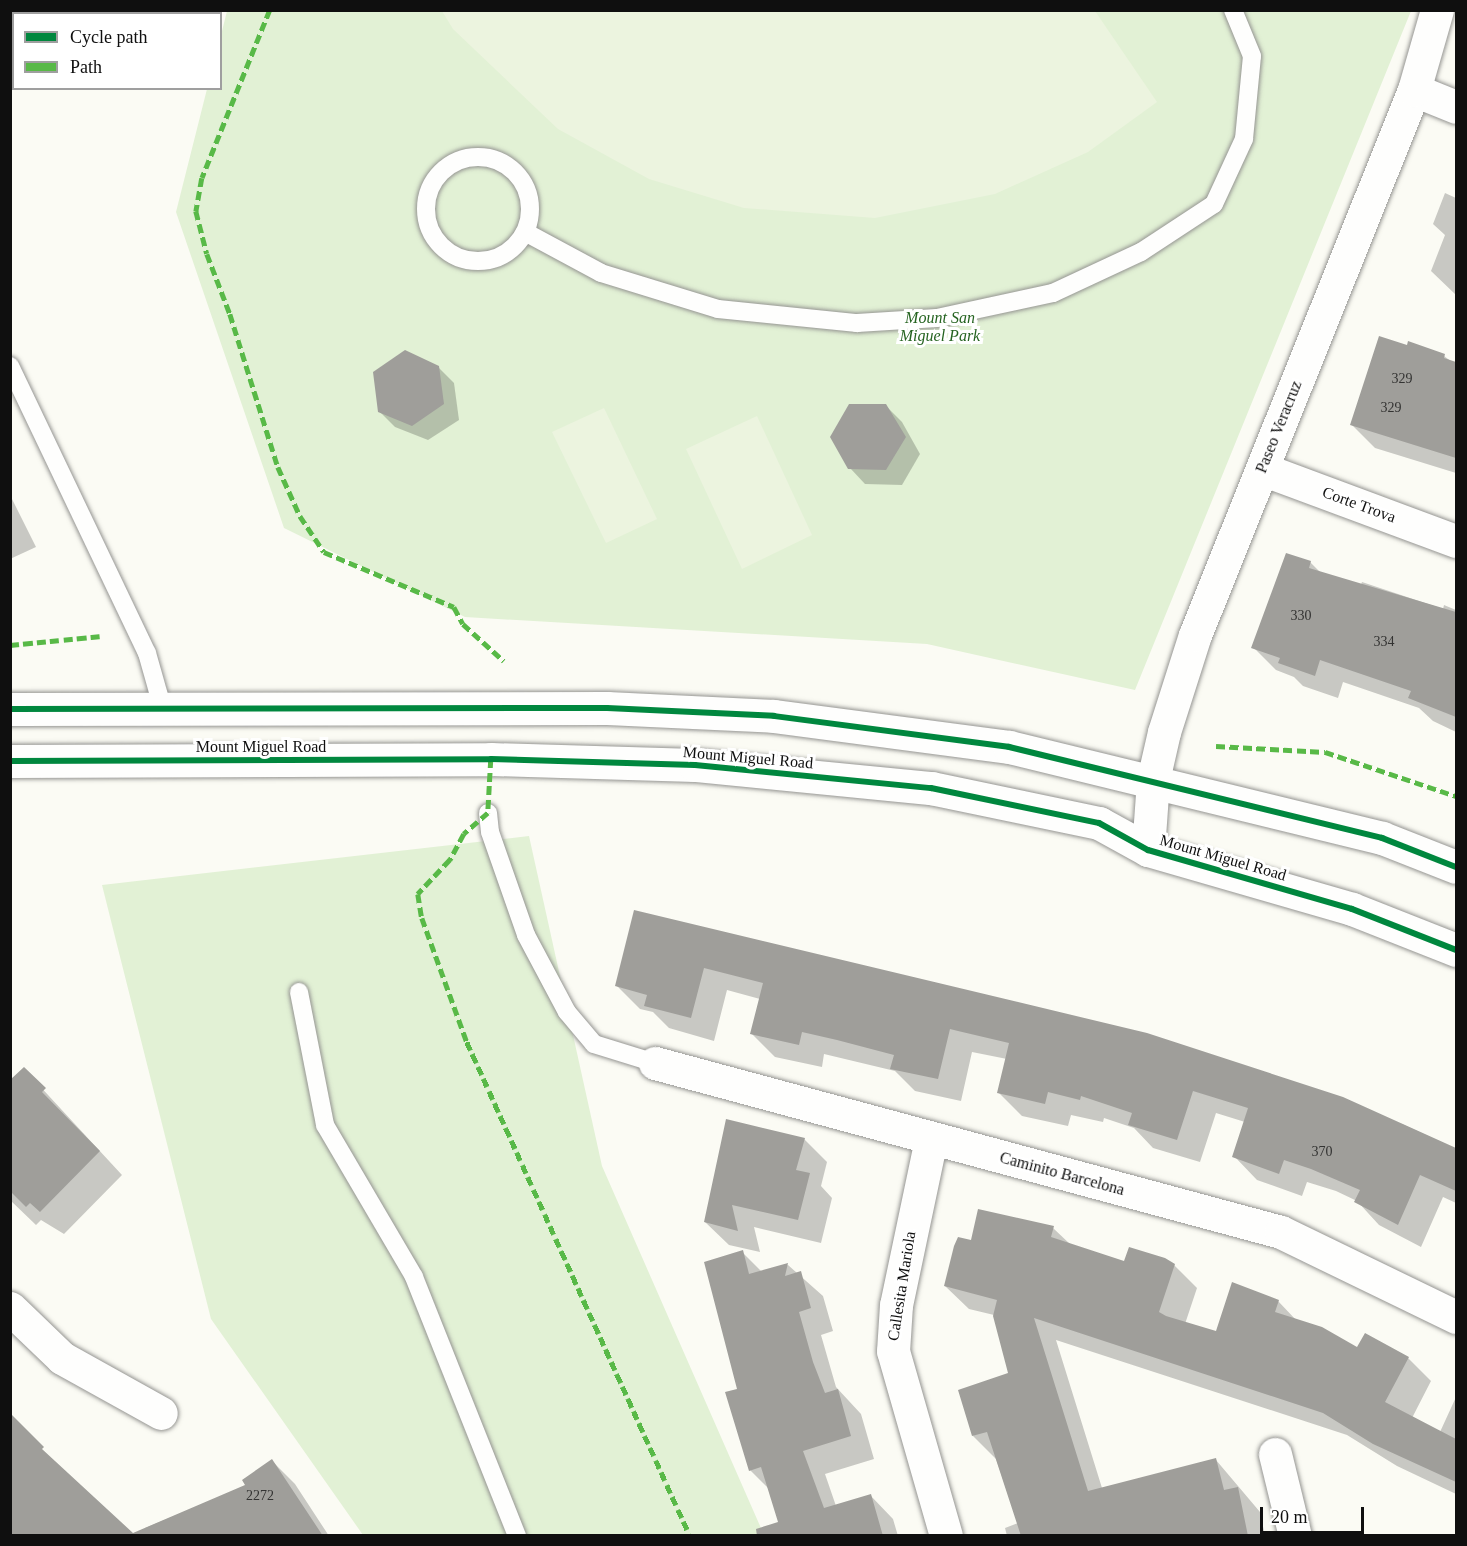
<!DOCTYPE html>
<style>
body{margin:0}
#map{position:relative;width:1467px;height:1546px;overflow:hidden;background:#fbfbf4;font-family:Georgia,serif}
div>[style]{position:absolute}
[style*='--x']{left:calc(var(--x)*1px);top:calc(var(--y)*1px);width:calc(var(--w)*1px);rotate:calc(var(--a)*1deg)}
.green>*{inset:0;background:#e2f1d5}
.pitch>*{inset:0;background:#ecf4df}
.shadow>*{inset:0;background:#0003}
.building>*{inset:0;background:#9f9e9a}
.roads{filter:drop-shadow(0 0 2px #959592) drop-shadow(0 0 2px #959592)}
.service>*{height:18px;margin:-9px;padding:0 9px;transform-origin:9px;border-radius:9px;background:#fefefd}
.service>.ring{margin:-9px;padding:0;box-sizing:content-box;background:none;border:18px solid #fefefd;border-radius:50%}
.minor>*{height:33px;margin:-16.5px;padding:0 16.5px;transform-origin:16.5px;border-radius:16.5px;background:#fefefd}
.tertiary>*{height:33px;margin:-16.5px;padding:0 16.5px;transform-origin:16.5px;border-radius:16.5px;background:#fefefd}
.quiet>*{height:4.5px;margin-top:-2.25px;transform-origin:0;background:repeating-linear-gradient(90deg,#58b947 0 9px,transparent 0 13.5px)}
.cycleway>*{height:6px;margin:-3px;padding:0 3px;transform-origin:3px;border-radius:3px;background:#00873e}
span{translate:-50% -50%;white-space:nowrap;text-align:center;line-height:1.15;-webkit-text-stroke:6px #fff;paint-order:stroke}
.number-label{font-size:14px;color:#333332}
.number-label span{-webkit-text-stroke-width:0}
.park-label{font-size:16px;color:#266421;font-style:italic}
.street-label{font-size:16px;color:#0f0f0f}
.frame{position:absolute;inset:0;border:12px solid #0f0f0f;pointer-events:none}
.legend{position:absolute;left:12px;top:12px;width:210px;height:78px;box-sizing:border-box;background:#fff;border:2px solid #9f9f9f;margin:0;padding:8px 10px;list-style:none;font-size:18px;color:#0f0f0f}
.legend li{display:flex;align-items:center;gap:12px;height:30px}
.legend b{width:30px;border:2px solid #9f9f9f}
.scale{position:absolute;left:1260px;top:1507px;width:104px;height:27px;box-sizing:border-box;border:3px solid #0f0f0f;border-top:0;padding-left:8px;font-size:18px;line-height:21px;white-space:nowrap;color:#0f0f0f;-webkit-text-stroke:4px #fff;paint-order:stroke}
</style>
<div id="map">
<div class="green">
<i style="clip-path:polygon(227px 11px,1411px 11px,1135px 690px,927px 644px,465px 617px,284px 528px,176px 212px,207px 89px,220px 88px,221px 35px)"></i>
<i style="clip-path:polygon(529px 836px,602px 1166px,764px 1535px,363px 1535px,211px 1319px,102px 885px)"></i>
</div>
<div class="pitch">
<i style="clip-path:polygon(442px 11px,1095px 11px,1157px 102px,1088px 152px,995px 194px,875px 218px,744px 208px,649px 179px,558px 129px,453px 29px)"></i>
<i style="clip-path:polygon(604px 408px,657px 519px,606px 543px,552px 432px)"></i>
<i style="clip-path:polygon(757px 416px,812px 535px,742px 569px,686px 449px)"></i>
</div>
<div class="shadow">
<i style="clip-path:polygon(1445px 193px,1456px 198px,1456px 295px,1431px 271px,1445px 235px,1433px 224px)"></i>
<i style="clip-path:polygon(1444px 356px,1456px 365px,1456px 473px,1375px 448px,1352px 425px)"></i>
<i style="clip-path:polygon(438px 367px,454px 383px,459px 420px,428px 440px,395px 427px,379px 411px)"></i>
<i style="clip-path:polygon(886px 406px,902px 422px,920px 454px,902px 485px,865px 484px,850px 468px)"></i>
<i style="clip-path:polygon(10px 495px,36px 547px,10px 559px)"></i>
<i style="clip-path:polygon(1310px 562px,1322px 574px,1360px 587px,1362px 582px,1443px 609px,1444px 605px,1456px 610px,1456px 732px,1433px 721px,1419px 708px,1343px 682px,1338px 698px,1303px 686px,1294px 677px,1276px 670px,1253px 647px)"></i>
<i style="clip-path:polygon(635px 912px,1402px 1124px,1456px 1149px,1456px 1203px,1443px 1197px,1421px 1247px,1379px 1225px,1357px 1201px,1336px 1191px,1307px 1182px,1302px 1196px,1257px 1180px,1234px 1156px,1245px 1122px,1216px 1113px,1200px 1162px,1153px 1148px,1134px 1128px,1104px 1118px,1103px 1122px,1071px 1115px,1068px 1126px,1022px 1116px,999px 1093px,1007px 1059px,972px 1052px,961px 1101px,915px 1091px,895px 1071px,824px 1054px,822px 1067px,775px 1057px,752px 1034px,760px 999px,727px 990px,714px 1041px,669px 1028px,653px 1012px,640px 1009px,617px 986px)"></i>
<i style="clip-path:polygon(24px 1069px,122px 1175px,64px 1234px,41px 1220px,36px 1225px,10px 1200px,10px 1083px)"></i>
<i style="clip-path:polygon(804px 1139px,827px 1162px,821px 1186px,832px 1198px,821px 1243px,754px 1227px,760px 1252px,729px 1245px,705px 1222px)"></i>
<i style="clip-path:polygon(1053px 1228px,1071px 1245px,1125px 1263px,1174px 1265px,1197px 1288px,1185px 1324px,1217px 1333px,1278px 1301px,1297px 1321px,1358px 1349px,1408px 1358px,1431px 1381px,1412px 1418px,1440px 1432px,1456px 1397px,1456px 1494px,1397px 1466px,1347px 1435px,1056px 1340px,1102px 1488px,1216px 1460px,1260px 1512px,1265px 1536px,1007px 1536px,1005px 1528px,1018px 1523px,996px 1459px,973px 1436px,1010px 1374px,994px 1315px,969px 1309px,945px 1286px,972px 1242px)"></i>
<i style="clip-path:polygon(742px 1252px,762px 1272px,788px 1265px,823px 1296px,833px 1331px,821px 1335px,836px 1387px,861px 1414px,874px 1459px,825px 1474px,836px 1506px,870px 1495px,893px 1519px,898px 1536px,785px 1536px,770px 1490px,750px 1470px,739px 1390px)"></i>
<i style="clip-path:polygon(272px 1461px,295px 1484px,329px 1536px,148px 1536px,145px 1528px,247px 1486px)"></i>
</div>
<div class="building">
<i style="clip-path:polygon(1379px 336px,1407px 345px,1408px 341px,1445px 354px,1444px 358px,1456px 362px,1456px 458px,1350px 425px)"></i>
<i style="clip-path:polygon(405px 350px,439px 366px,444px 404px,412px 426px,378px 412px,373px 372px)"></i>
<i style="clip-path:polygon(849px 404px,886px 404px,906px 437px,886px 470px,848px 469px,830px 437px)"></i>
<i style="clip-path:polygon(1286px 553px,1311px 561px,1309px 568px,1456px 612px,1456px 717px,1408px 698px,1411px 691px,1320px 660px,1315px 676px,1278px 663px,1280px 658px,1251px 648px)"></i>
<i style="clip-path:polygon(634px 910px,1147px 1033px,1343px 1097px,1456px 1148px,1456px 1191px,1420px 1175px,1398px 1225px,1354px 1202px,1360px 1190px,1311px 1169px,1284px 1160px,1279px 1174px,1232px 1157px,1248px 1108px,1193px 1091px,1177px 1140px,1128px 1125px,1132px 1113px,1081px 1096px,1080px 1100px,1048px 1092px,1045px 1104px,997px 1093px,1009px 1043px,958px 1031px,950px 1029px,938px 1079px,890px 1069px,894px 1055px,837px 1040px,802px 1032px,799px 1045px,750px 1034px,763px 983px,704px 968px,691px 1018px,644px 1006px,647px 995px,615px 986px)"></i>
<i style="clip-path:polygon(24px 1067px,46px 1088px,42px 1092px,100px 1151px,40px 1212px,30px 1203px,26px 1207px,10px 1191px,10px 1080px)"></i>
<i style="clip-path:polygon(726px 1119px,805px 1138px,796px 1170px,810px 1173px,798px 1220px,732px 1205px,738px 1231px,704px 1222px)"></i>
<i style="clip-path:polygon(978px 1209px,1054px 1226px,1051px 1237px,1124px 1261px,1129px 1247px,1165px 1258px,1175px 1264px,1159px 1312px,1166px 1316px,1216px 1331px,1232px 1282px,1279px 1300px,1275px 1312px,1322px 1327px,1357px 1347px,1365px 1333px,1409px 1357px,1385px 1402px,1456px 1439px,1456px 1482px,1373px 1444px,1323px 1413px,1034px 1318px,1088px 1491px,1216px 1458px,1224px 1490px,1238px 1487px,1248px 1536px,1021px 1536px,987px 1432px,972px 1436px,958px 1390px,1008px 1373px,993px 1316px,997px 1300px,944px 1286px,954px 1246px,958px 1237px,971px 1240px)"></i>
<i style="clip-path:polygon(743px 1250px,749px 1274px,788px 1263px,785px 1276px,801px 1271px,811px 1308px,799px 1312px,813px 1362px,825px 1393px,838px 1389px,851px 1436px,803px 1451px,824px 1508px,871px 1494px,883px 1536px,757px 1536px,756px 1529px,778px 1522px,761px 1467px,749px 1471px,725px 1392px,737px 1389px,704px 1262px)"></i>
<i style="clip-path:polygon(10px 1413px,44px 1447px,42px 1449px,133px 1533px,245px 1485px,242px 1480px,272px 1459px,323px 1536px,10px 1536px)"></i>
</div>
<div class="roads">
<div class="service">
<i class="ring" style="left:426px;top:157px;width:86px;height:86px"></i>
<i style="--x:525;--y:232;--w:86;--a:28.3"></i>
<i style="--x:601;--y:273;--w:122;--a:17.1"></i>
<i style="--x:718;--y:309;--w:140;--a:5.8"></i>
<i style="--x:857;--y:323;--w:80;--a:-3.6"></i>
<i style="--x:937;--y:318;--w:119;--a:-12.2"></i>
<i style="--x:1053;--y:293;--w:97;--a:-25"></i>
<i style="--x:1141;--y:252;--w:87;--a:-33.3"></i>
<i style="--x:1214;--y:204;--w:72;--a:-65.2"></i>
<i style="--x:1244;--y:139;--w:83;--a:-84.5"></i>
<i style="--x:1252;--y:56;--w:50;--a:-112.4"></i>
<i style="--x:10;--y:366;--w:318;--a:64.5"></i>
<i style="--x:147;--y:653;--w:55;--a:74.2"></i>
<i style="--x:488;--y:813;--w:19;--a:84"></i>
<i style="--x:490;--y:832;--w:109;--a:70.7"></i>
<i style="--x:526;--y:935;--w:87;--a:62"></i>
<i style="--x:567;--y:1012;--w:42;--a:49.8"></i>
<i style="--x:594;--y:1044;--w:64;--a:17.3"></i>
<i style="--x:299;--y:992;--w:136;--a:78.9"></i>
<i style="--x:325;--y:1125;--w:176;--a:59.6"></i>
<i style="--x:414;--y:1277;--w:279;--a:68.3"></i>
</div>
<div class="minor">
<i style="--x:1414;--y:90;--w:45;--a:22"></i>
<i style="--x:1262;--y:469;--w:207;--a:20.4"></i>
<i style="--x:655;--y:1063;--w:648;--a:15.11"></i>
<i style="--x:1281;--y:1232;--w:195;--a:25.9"></i>
<i style="--x:931;--y:1139;--w:170;--a:101.9"></i>
<i style="--x:896;--y:1305;--w:46;--a:93.7"></i>
<i style="--x:893;--y:1351;--w:192;--a:74"></i>
<i style="--x:10;--y:1308;--w:72;--a:43.9"></i>
<i style="--x:62;--y:1358;--w:113;--a:29.1"></i>
<i style="--x:1275;--y:1454;--w:84;--a:76.3"></i>
</div>
<div class="tertiary">
<i style="--x:10;--y:709;--w:597;--a:-0.1"></i>
<i style="--x:607;--y:708;--w:167;--a:2.7"></i>
<i style="--x:774;--y:716;--w:237;--a:7.5"></i>
<i style="--x:1009;--y:747;--w:384;--a:13.7"></i>
<i style="--x:1382;--y:838;--w:79;--a:21.4"></i>
<i style="--x:10;--y:761;--w:481;--a:-0.2"></i>
<i style="--x:491;--y:759;--w:204;--a:1.7"></i>
<i style="--x:695;--y:765;--w:237;--a:5.6"></i>
<i style="--x:931;--y:788;--w:172;--a:11.8"></i>
<i style="--x:1099;--y:823;--w:56;--a:28.9"></i>
<i style="--x:1148;--y:850;--w:212;--a:16.1"></i>
<i style="--x:1352;--y:909;--w:112;--a:21.5"></i>
<i style="--x:1148;--y:850;--w:70;--a:-85.9"></i>
<i style="--x:1153;--y:780;--w:49;--a:-77.1"></i>
<i style="--x:1164;--y:732;--w:102;--a:-72.3"></i>
<i style="--x:1195;--y:635;--w:587;--a:-68.11"></i>
<i style="--x:1414;--y:90;--w:83;--a:-74"></i>
</div>
</div>
<div class="quiet">
<i style="--x:270;--y:10;--w:181;--a:112"></i>
<i style="--x:202;--y:178;--w:34;--a:100"></i>
<i style="--x:196;--y:211;--w:44;--a:75.7"></i>
<i style="--x:207;--y:254;--w:64;--a:69"></i>
<i style="--x:230;--y:314;--w:160;--a:72.6"></i>
<i style="--x:278;--y:467;--w:54;--a:65.8"></i>
<i style="--x:300;--y:516;--w:43;--a:56.3"></i>
<i style="--x:324;--y:552;--w:141;--a:22.9"></i>
<i style="--x:454;--y:607;--w:19;--a:62"></i>
<i style="--x:463;--y:624;--w:55;--a:42.1"></i>
<i style="--x:10;--y:645;--w:92;--a:-5.6"></i>
<i style="--x:1216;--y:746;--w:109;--a:3.2"></i>
<i style="--x:1325;--y:752;--w:138;--a:18.6"></i>
<i style="--x:491;--y:759;--w:54;--a:93.2"></i>
<i style="--x:488;--y:813;--w:32;--a:139"></i>
<i style="--x:464;--y:834;--w:30;--a:118"></i>
<i style="--x:450;--y:860;--w:47;--a:133.3"></i>
<i style="--x:418;--y:894;--w:24;--a:81"></i>
<i style="--x:422;--y:918;--w:132;--a:70.1"></i>
<i style="--x:467;--y:1042;--w:542;--a:65.7"></i>
</div>
<div class="cycleway">
<i style="--x:10;--y:709;--w:597;--a:-0.1"></i>
<i style="--x:607;--y:708;--w:167;--a:2.7"></i>
<i style="--x:774;--y:716;--w:237;--a:7.5"></i>
<i style="--x:1009;--y:747;--w:384;--a:13.7"></i>
<i style="--x:1382;--y:838;--w:79;--a:21.4"></i>
<i style="--x:10;--y:761;--w:481;--a:-0.2"></i>
<i style="--x:491;--y:759;--w:204;--a:1.7"></i>
<i style="--x:695;--y:765;--w:237;--a:5.6"></i>
<i style="--x:931;--y:788;--w:172;--a:11.8"></i>
<i style="--x:1099;--y:823;--w:56;--a:28.9"></i>
<i style="--x:1148;--y:850;--w:212;--a:16.1"></i>
<i style="--x:1352;--y:909;--w:112;--a:21.5"></i>
</div>
<div class="number-label">
<span style="left:1402px;top:379px">329</span>
<span style="left:1391px;top:408px">329</span>
<span style="left:1301px;top:616px">330</span>
<span style="left:1384px;top:642px">334</span>
<span style="left:1322px;top:1152px">370</span>
<span style="left:260px;top:1496px">2272</span>
</div>
<div class="park-label">
<span style="left:940px;top:327px">Mount San<br>Miguel Park</span>
</div>
<div class="street-label">
<span style="left:1279px;top:427px;rotate:-68deg">Paseo Veracruz</span>
<span style="left:1359px;top:505px;rotate:20deg">Corte Trova</span>
<span style="left:261px;top:747px">Mount Miguel Road</span>
<span style="left:748px;top:758px;rotate:5deg">Mount Miguel Road</span>
<span style="left:1223px;top:858px;rotate:16deg">Mount Miguel Road</span>
<span style="left:1062px;top:1174px;rotate:15deg">Caminito Barcelona</span>
<span style="left:902px;top:1286px;rotate:-81deg">Callesita Mariola</span>
</div>
<div class="frame"></div>
<ul class="legend">
<li><b style="height:8px;background:#00873e"></b>Cycle path</li>
<li><b style="height:8px;background:#58b947"></b>Path</li>
</ul>
<div class="scale">20 m</div>
</div>
